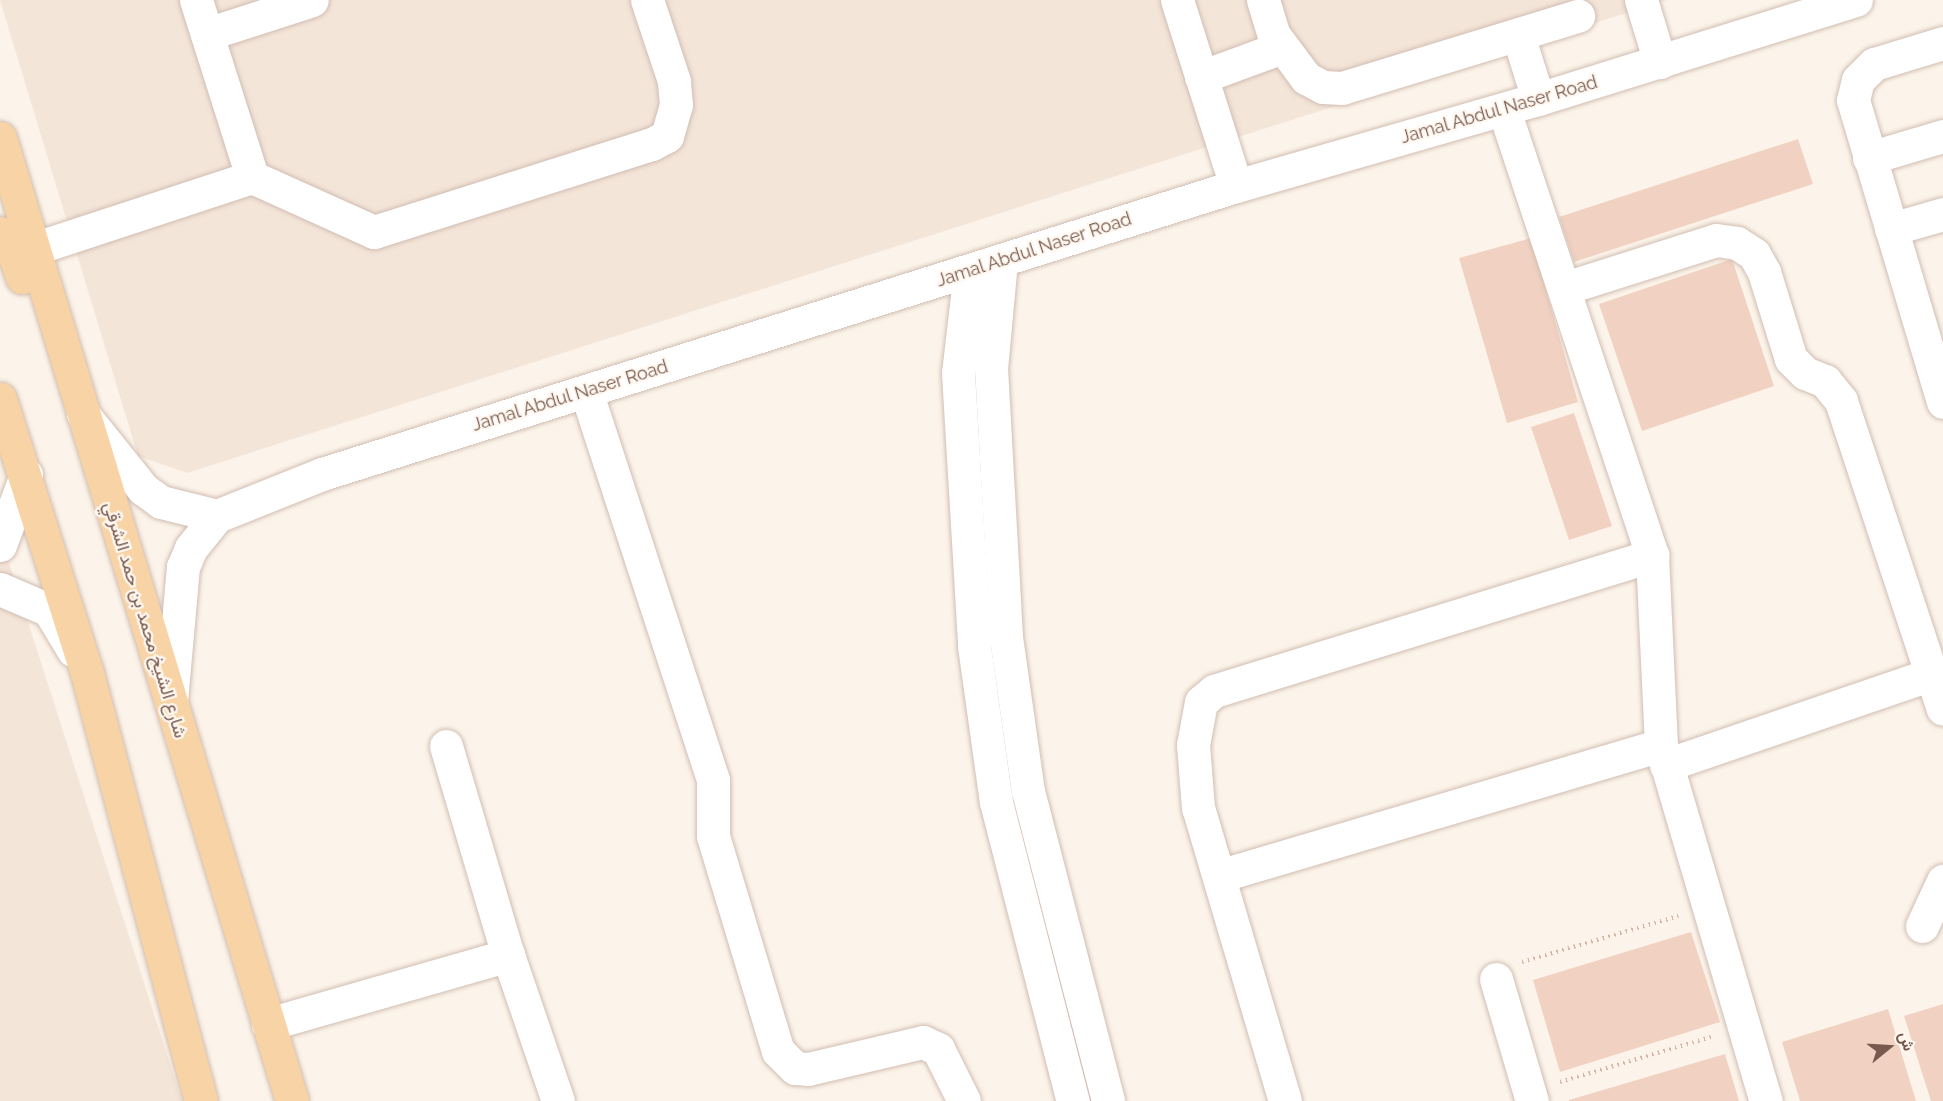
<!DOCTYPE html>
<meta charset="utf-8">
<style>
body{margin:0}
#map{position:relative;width:1943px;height:1101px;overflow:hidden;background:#fcf4ea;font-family:Raleway,Vazirmatn,sans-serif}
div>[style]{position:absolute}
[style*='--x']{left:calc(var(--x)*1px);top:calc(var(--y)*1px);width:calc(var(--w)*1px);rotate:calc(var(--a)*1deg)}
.residential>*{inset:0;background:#f4e5d9}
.building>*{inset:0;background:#f1d2c2}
.path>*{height:4px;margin-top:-2px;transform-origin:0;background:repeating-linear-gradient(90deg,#d6b5a5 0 1.5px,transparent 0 6px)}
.roads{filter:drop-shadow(0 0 2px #d1bdb2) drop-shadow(0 0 2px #d1bdb2)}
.minor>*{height:33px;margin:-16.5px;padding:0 16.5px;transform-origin:16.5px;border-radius:16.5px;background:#fff}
.major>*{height:33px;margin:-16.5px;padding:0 16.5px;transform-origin:16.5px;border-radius:16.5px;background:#f8d3a5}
span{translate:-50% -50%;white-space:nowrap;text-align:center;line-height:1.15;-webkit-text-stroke:4.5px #fff8f1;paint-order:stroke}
.street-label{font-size:18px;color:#77594d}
.north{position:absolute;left:1859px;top:1017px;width:60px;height:60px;-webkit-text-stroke:4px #fff8f1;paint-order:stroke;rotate:72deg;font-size:16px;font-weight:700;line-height:24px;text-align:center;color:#77594d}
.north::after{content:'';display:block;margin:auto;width:21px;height:27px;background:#77594d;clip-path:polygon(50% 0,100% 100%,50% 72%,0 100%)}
</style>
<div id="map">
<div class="residential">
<i style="clip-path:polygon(0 0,1667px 0,187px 473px,138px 456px)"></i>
<i style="clip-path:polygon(0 535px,182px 1101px,0 1101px)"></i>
</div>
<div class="building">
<i style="clip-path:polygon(1798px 139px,1813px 184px,1574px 262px,1559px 217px)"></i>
<i style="clip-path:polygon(1531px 238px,1578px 402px,1507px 423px,1459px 258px)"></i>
<i style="clip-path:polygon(1732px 259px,1774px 386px,1642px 431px,1599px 304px)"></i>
<i style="clip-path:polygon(1574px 413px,1612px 526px,1569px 540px,1531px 427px)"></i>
<i style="clip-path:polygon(1691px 932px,1720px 1022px,1560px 1072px,1533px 980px)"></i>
<i style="clip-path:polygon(1943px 1004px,1943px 1101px,1931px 1101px,1904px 1016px)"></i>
<i style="clip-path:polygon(1888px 1009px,1916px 1101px,1800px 1101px,1782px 1042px)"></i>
<i style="clip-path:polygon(1725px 1054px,1739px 1101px,1569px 1101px,1569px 1100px)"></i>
</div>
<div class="path">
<i style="--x:1522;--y:962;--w:163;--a:-16.4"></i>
<i style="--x:1560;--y:1082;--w:161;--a:-16.6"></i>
</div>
<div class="roads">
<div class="minor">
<i style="--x:196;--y:0;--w:186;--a:72.4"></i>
<i style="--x:1177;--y:0;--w:195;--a:72.4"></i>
<i style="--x:1263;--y:0;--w:37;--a:73"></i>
<i style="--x:1274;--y:35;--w:54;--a:53.3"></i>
<i style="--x:1306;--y:78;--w:19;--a:28"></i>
<i style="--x:1323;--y:87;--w:19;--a:3"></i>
<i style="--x:1342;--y:88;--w:247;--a:-17"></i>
<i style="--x:1641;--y:0;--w:65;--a:73"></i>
<i style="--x:207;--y:34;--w:110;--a:-17.9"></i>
<i style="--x:1518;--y:35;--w:67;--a:72.6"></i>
<i style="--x:1943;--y:43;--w:72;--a:163.1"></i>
<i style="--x:1874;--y:64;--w:23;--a:135"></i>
<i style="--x:1858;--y:80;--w:21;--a:104"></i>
<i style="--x:1853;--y:100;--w:315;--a:73.4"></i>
<i style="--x:1201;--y:77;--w:86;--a:-20.3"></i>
<i style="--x:1504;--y:110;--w:469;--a:71.6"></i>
<i style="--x:1652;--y:555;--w:190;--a:87.3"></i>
<i style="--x:1661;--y:745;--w:371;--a:73.6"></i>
<i style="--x:1869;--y:158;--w:77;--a:-16.6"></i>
<i style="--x:1891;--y:229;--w:54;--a:-16.1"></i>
<i style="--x:33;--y:249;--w:231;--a:-18.2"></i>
<i style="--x:252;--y:177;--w:134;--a:24.3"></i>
<i style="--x:374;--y:232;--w:292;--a:-17.6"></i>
<i style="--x:652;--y:144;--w:17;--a:-28"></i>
<i style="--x:667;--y:136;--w:32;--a:-74"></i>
<i style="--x:676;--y:105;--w:24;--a:-95"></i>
<i style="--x:674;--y:81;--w:85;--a:-108.4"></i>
<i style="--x:1001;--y:261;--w:107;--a:95.3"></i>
<i style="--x:991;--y:368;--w:269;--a:86.8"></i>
<i style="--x:1006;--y:637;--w:156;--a:81.9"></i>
<i style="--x:1028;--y:791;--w:320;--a:75.5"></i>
<i style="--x:970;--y:271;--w:103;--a:96.7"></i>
<i style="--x:958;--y:373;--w:273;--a:86.6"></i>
<i style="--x:974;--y:646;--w:158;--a:82"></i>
<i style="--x:996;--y:802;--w:309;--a:75.6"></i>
<i style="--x:1565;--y:288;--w:158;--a:-17.6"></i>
<i style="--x:1716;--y:240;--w:21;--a:8"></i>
<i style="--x:1737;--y:243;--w:20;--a:33"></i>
<i style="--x:1754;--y:254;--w:21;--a:61"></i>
<i style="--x:1764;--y:272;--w:91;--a:72.8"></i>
<i style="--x:1791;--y:359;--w:20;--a:45"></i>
<i style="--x:1805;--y:373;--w:22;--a:22"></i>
<i style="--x:1825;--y:381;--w:26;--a:51"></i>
<i style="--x:1841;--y:401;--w:324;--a:71.7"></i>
<i style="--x:586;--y:391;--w:409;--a:71.9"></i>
<i style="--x:713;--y:780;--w:56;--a:90"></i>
<i style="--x:713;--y:836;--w:225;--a:73.2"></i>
<i style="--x:778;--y:1051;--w:24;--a:45"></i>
<i style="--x:795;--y:1068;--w:13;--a:4"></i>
<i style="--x:808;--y:1069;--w:118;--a:-13.2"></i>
<i style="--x:923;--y:1042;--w:17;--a:25"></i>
<i style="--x:938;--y:1049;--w:58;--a:63.4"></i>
<i style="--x:83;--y:414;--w:96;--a:51.3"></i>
<i style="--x:143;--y:489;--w:22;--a:36"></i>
<i style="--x:161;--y:502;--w:58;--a:14"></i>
<i style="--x:0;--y:545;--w:75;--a:-69.6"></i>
<i style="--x:0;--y:589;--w:53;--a:23.2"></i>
<i style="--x:49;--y:610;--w:47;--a:59"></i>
<i style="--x:171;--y:701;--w:135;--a:-84.9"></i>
<i style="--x:183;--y:567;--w:21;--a:-67"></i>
<i style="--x:191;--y:548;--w:41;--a:-50.9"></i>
<i style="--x:217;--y:516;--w:113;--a:-21.8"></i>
<i style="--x:322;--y:474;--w:958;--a:-17.49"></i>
<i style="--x:1236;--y:186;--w:314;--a:-16.1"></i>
<i style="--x:1538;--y:99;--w:333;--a:-17.3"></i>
<i style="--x:446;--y:746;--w:218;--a:73.5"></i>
<i style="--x:508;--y:955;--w:154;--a:71.1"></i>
<i style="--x:1666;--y:765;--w:281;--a:-18.9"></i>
<i style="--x:1219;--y:876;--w:461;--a:-16.5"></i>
<i style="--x:1922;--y:926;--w:50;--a:-65"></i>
<i style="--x:1496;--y:979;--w:127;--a:73.6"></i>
<i style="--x:268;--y:1024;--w:250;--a:-16"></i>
<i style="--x:1285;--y:1101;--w:306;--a:-106.5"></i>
<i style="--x:1198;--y:808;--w:63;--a:-94.5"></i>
<i style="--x:1193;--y:745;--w:44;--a:-79.5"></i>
<i style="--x:1201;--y:702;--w:17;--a:-40"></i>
<i style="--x:1214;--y:691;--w:459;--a:-17.2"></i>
</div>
<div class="major">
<i style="--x:0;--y:138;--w:1006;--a:73.13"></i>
<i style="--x:0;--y:233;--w:16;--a:47"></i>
<i style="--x:11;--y:245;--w:34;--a:71"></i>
<i style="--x:0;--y:399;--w:287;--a:72.4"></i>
<i style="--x:87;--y:673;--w:443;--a:75.1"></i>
</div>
</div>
<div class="street-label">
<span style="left:1499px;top:110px;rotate:-16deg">Jamal Abdul Naser Road</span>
<span style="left:1034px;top:250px;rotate:-18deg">Jamal Abdul Naser Road</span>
<span style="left:570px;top:396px;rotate:-17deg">Jamal Abdul Naser Road</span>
<span style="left:145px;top:620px;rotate:73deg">شارع الشيخ محمد بن حمد الشرقي</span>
</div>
<div class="north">ش</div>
</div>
